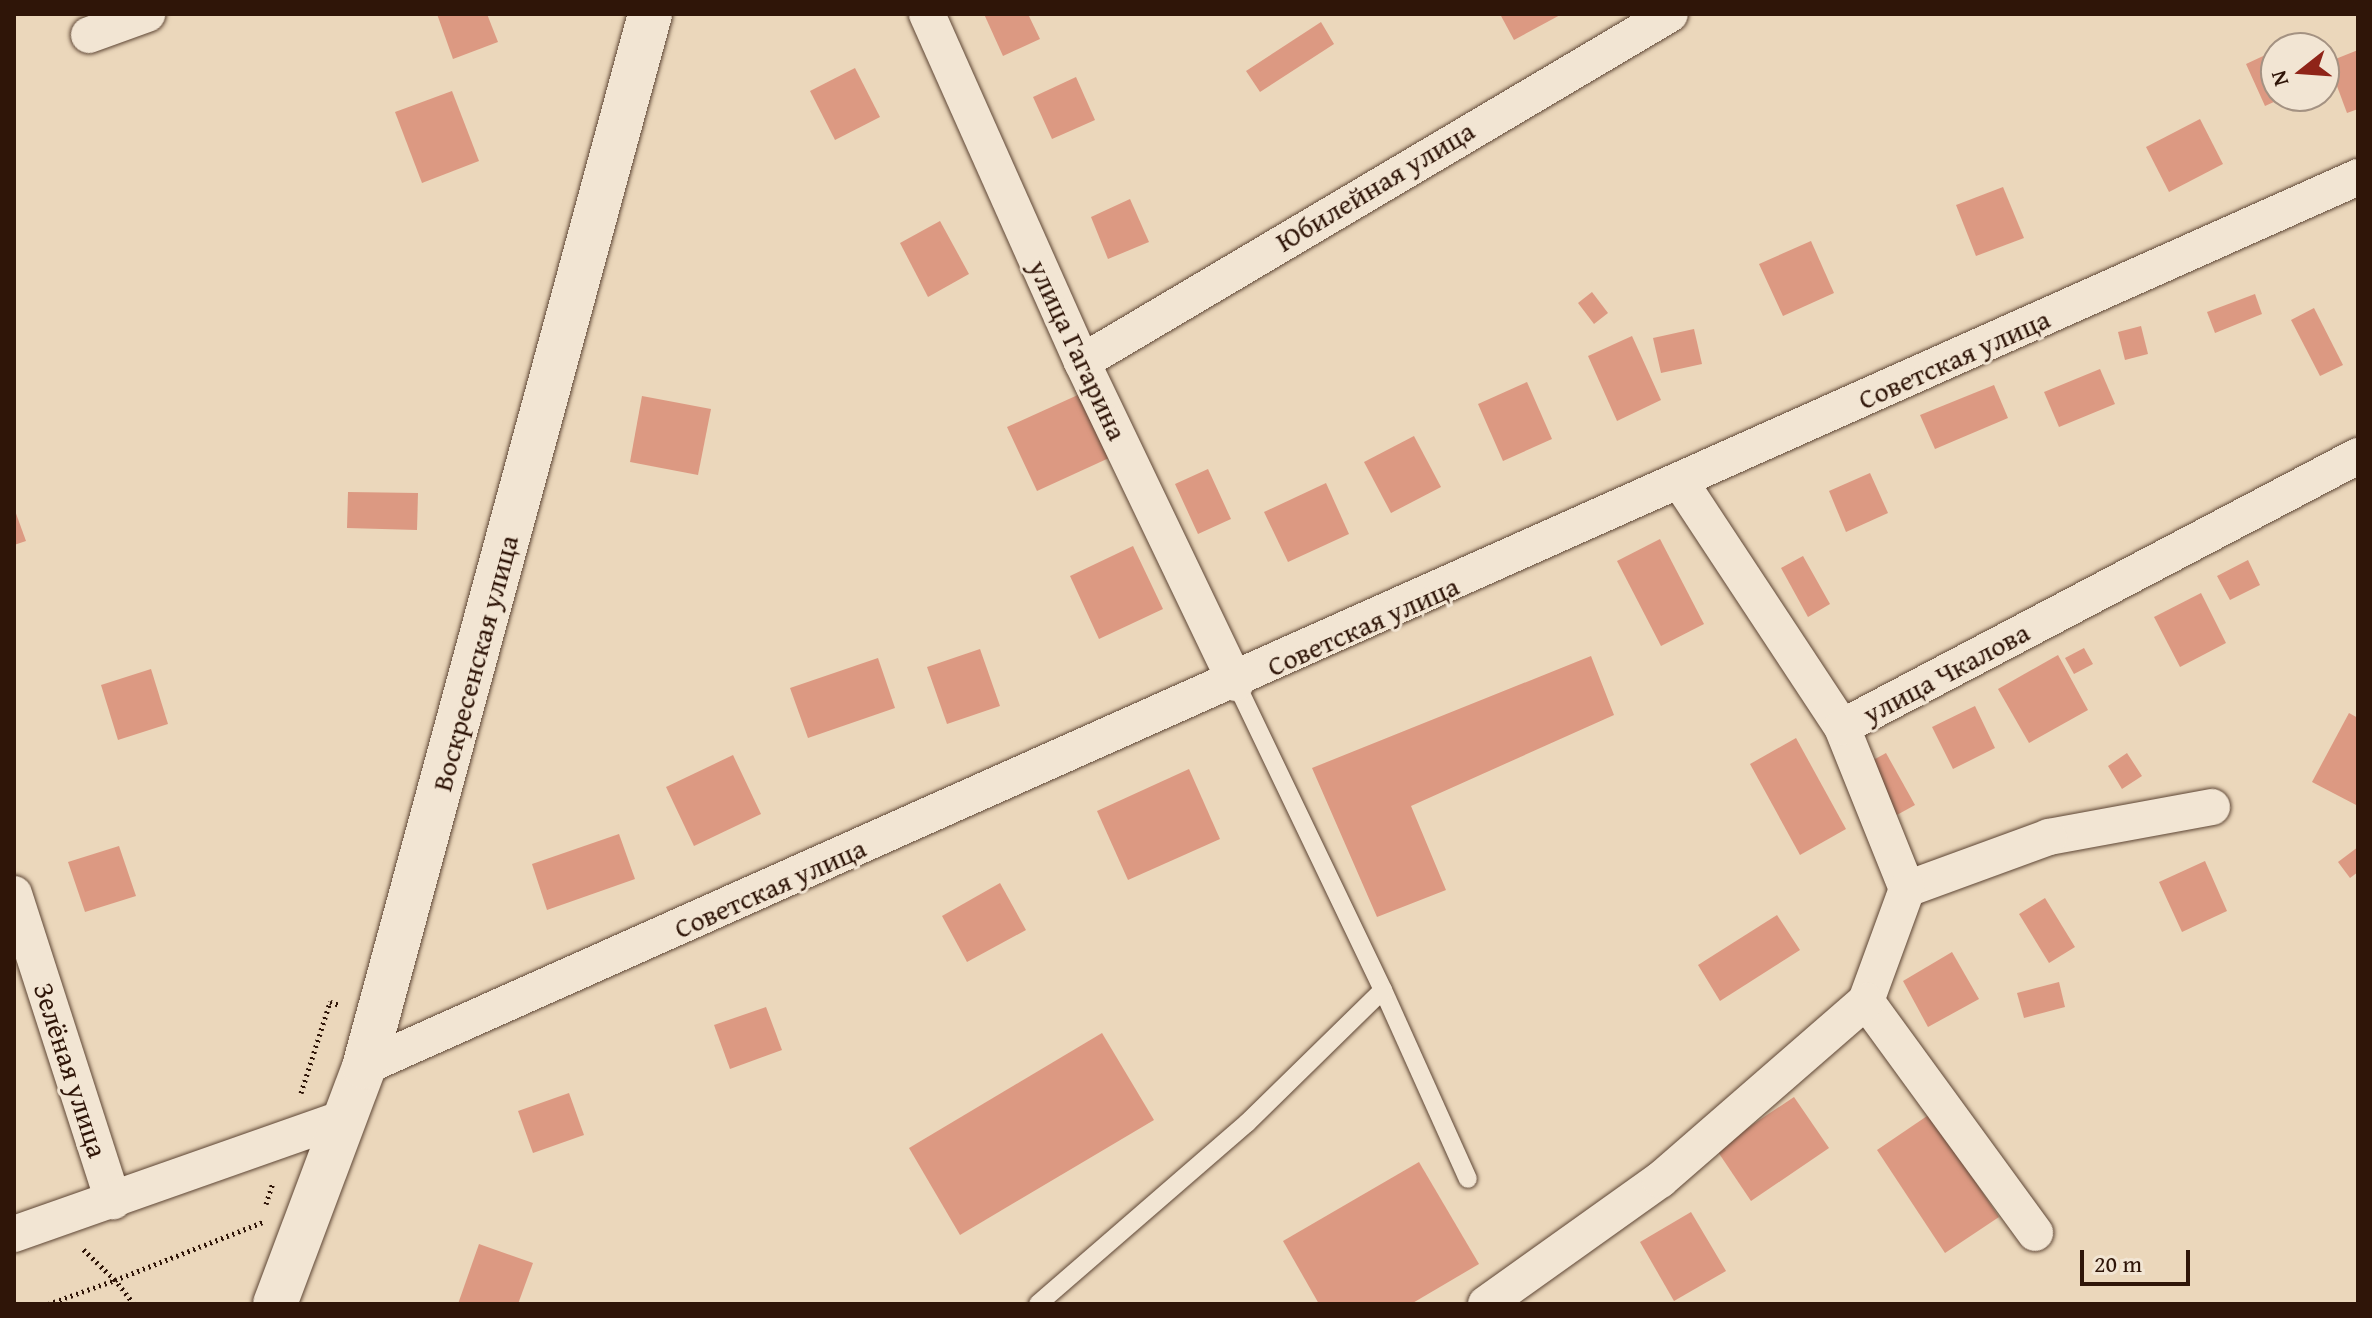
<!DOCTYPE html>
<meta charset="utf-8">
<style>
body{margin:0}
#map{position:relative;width:2372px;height:1318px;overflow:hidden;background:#ebd7bb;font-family:"Gentium Book Plus",serif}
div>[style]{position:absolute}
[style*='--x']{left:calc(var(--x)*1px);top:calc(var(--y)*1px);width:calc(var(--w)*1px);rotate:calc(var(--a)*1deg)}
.building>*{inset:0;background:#dc9982}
.path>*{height:5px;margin-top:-2.5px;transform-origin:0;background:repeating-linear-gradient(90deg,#2f1508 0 2px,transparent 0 6px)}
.roads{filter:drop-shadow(0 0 2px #5e4635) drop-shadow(0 0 2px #5e4635)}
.service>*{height:18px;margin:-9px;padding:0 9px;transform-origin:9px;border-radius:9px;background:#f2e5d3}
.minor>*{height:36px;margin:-18px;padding:0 18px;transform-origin:18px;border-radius:18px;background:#f2e5d3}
.tertiary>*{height:44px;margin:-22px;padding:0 22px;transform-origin:22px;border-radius:22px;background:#f2e5d3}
span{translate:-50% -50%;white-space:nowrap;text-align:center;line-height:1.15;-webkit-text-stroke:6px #f2e5d3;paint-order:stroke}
.street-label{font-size:28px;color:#2f1508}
.frame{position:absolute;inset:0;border:16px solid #2f1508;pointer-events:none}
.north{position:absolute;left:2260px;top:32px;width:80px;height:80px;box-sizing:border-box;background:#f2e5d3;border:2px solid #a49282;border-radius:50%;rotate:253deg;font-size:22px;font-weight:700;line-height:32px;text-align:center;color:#2f1508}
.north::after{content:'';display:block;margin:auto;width:28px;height:36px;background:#8f2418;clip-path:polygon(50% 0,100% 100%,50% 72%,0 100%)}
.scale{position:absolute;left:2080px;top:1250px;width:110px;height:36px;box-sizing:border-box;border:4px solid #2f1508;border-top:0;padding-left:10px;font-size:24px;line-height:28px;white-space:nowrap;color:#2f1508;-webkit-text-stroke:6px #f2e5d3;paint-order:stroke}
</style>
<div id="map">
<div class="building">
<i style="clip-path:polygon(437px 14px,487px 14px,498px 42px,453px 59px)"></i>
<i style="clip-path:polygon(984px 14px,1028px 14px,1040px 39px,1003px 56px)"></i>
<i style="clip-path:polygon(1500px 14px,1562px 14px,1514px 40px)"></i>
<i style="clip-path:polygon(1321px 22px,1334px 44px,1260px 92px,1246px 71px)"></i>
<i style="clip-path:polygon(2295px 41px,2299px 48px,2281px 48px)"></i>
<i style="clip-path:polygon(2276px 50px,2276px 96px,2287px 96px,2265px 106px,2246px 64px)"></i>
<i style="clip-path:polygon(2358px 50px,2358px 109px,2347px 113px,2328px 62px)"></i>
<i style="clip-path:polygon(855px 68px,880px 117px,835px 140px,810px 91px)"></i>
<i style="clip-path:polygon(1076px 77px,1095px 120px,1052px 139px,1033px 97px)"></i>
<i style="clip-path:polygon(452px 91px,479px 161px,422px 183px,395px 112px)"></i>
<i style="clip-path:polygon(2200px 119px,2223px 164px,2169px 192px,2146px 147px)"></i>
<i style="clip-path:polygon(2003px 187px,2024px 238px,1976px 256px,1956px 205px)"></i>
<i style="clip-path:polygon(1130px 199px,1149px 242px,1108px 259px,1091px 217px)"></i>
<i style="clip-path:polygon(940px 221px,969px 274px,928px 297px,900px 243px)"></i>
<i style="clip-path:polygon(1811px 241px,1834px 293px,1783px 316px,1759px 264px)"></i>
<i style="clip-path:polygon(1592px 292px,1608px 313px,1594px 324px,1578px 303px)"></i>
<i style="clip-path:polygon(2255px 294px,2262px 314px,2215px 333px,2207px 312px)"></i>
<i style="clip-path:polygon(2314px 308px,2343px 365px,2320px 376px,2291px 320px)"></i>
<i style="clip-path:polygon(2141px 326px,2148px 354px,2125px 360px,2118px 332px)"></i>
<i style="clip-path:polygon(1694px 329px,1702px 364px,1661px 373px,1653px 338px)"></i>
<i style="clip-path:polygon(1632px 336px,1661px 400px,1617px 421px,1588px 356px)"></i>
<i style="clip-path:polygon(2100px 369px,2115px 404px,2059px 427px,2044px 392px)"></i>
<i style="clip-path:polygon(1527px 382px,1552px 439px,1503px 461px,1478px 404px)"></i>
<i style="clip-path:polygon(1994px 385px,2008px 418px,1935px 449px,1920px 415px)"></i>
<i style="clip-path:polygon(1080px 394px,1109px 458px,1037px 491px,1007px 427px)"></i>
<i style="clip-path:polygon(642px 396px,711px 409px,698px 475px,630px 462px)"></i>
<i style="clip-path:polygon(1414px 436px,1441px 487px,1391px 513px,1364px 462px)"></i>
<i style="clip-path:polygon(1208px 469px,1231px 519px,1198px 534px,1175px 484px)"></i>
<i style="clip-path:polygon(1870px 473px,1888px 513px,1846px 532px,1829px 491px)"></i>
<i style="clip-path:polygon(1326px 483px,1349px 534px,1288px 562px,1264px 512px)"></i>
<i style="clip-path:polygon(348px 492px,418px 493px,417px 530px,347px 528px)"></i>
<i style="clip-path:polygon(14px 508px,26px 541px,14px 545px)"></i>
<i style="clip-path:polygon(1660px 539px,1704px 624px,1661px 646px,1617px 561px)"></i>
<i style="clip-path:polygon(1133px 546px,1163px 609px,1099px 639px,1070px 576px)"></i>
<i style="clip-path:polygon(1803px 556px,1830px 604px,1808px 617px,1781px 568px)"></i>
<i style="clip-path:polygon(2248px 560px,2260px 585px,2230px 600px,2217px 576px)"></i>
<i style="clip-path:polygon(2201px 593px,2226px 643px,2180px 667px,2154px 617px)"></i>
<i style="clip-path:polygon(2084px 648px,2093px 664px,2074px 674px,2065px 658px)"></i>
<i style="clip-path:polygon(980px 649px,1000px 706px,947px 724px,927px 667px)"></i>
<i style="clip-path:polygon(2058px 655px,2088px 710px,2029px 743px,1998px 689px)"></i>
<i style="clip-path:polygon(1591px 656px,1614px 715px,1411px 806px,1446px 890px,1377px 917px,1312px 768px)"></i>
<i style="clip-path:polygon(878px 658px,895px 708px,808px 738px,790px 688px)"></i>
<i style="clip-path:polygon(151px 669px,168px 724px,118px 740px,101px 685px)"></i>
<i style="clip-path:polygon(1975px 706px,1995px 748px,1953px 769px,1932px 727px)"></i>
<i style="clip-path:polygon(2349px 713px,2358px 718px,2358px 806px,2312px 782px)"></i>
<i style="clip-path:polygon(1796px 738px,1846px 829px,1800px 855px,1750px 764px)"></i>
<i style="clip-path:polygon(1886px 753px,1915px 805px,1895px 816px,1866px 764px)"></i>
<i style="clip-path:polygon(2127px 753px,2142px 776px,2122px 789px,2108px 766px)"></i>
<i style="clip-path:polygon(733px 755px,761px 814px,694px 846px,666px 787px)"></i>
<i style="clip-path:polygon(1189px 769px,1220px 839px,1128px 880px,1097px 811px)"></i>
<i style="clip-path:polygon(619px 834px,635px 879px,547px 910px,532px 864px)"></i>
<i style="clip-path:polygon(119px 846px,136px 896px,85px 912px,68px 862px)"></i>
<i style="clip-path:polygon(2358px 847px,2358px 872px,2350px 878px,2338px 862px)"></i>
<i style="clip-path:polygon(2205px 861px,2227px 911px,2182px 932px,2159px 882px)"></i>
<i style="clip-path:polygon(1000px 883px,1026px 930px,967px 962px,942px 916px)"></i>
<i style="clip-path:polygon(2045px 898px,2075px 947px,2049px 963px,2019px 914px)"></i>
<i style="clip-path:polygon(1777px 915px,1800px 950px,1720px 1001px,1698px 965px)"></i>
<i style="clip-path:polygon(1952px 952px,1979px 999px,1928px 1027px,1903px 981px)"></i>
<i style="clip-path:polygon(2059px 982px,2065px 1007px,2024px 1018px,2017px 993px)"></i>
<i style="clip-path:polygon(766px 1007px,782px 1050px,730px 1069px,714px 1025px)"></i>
<i style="clip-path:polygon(1102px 1033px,1154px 1120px,960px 1235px,909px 1148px)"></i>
<i style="clip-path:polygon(569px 1093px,584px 1135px,533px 1153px,518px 1111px)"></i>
<i style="clip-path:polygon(1794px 1097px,1829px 1148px,1751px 1201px,1716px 1149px)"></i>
<i style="clip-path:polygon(1930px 1114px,1999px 1217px,1945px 1253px,1877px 1150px)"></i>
<i style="clip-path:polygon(1419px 1162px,1479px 1264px,1411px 1304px,1319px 1304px,1283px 1241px)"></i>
<i style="clip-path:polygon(1691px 1212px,1726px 1271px,1674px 1301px,1640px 1242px)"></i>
<i style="clip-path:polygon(479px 1244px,533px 1263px,518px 1304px,458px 1304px)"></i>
</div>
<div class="path">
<i style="--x:301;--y:1093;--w:96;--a:-72.3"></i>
<i style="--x:330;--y:1002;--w:10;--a:17"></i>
<i style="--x:266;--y:1204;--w:22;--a:-72"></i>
<i style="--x:48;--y:1304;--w:71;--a:-19.7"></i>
<i style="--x:115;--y:1280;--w:47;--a:-135.9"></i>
<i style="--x:134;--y:1304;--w:31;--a:-128"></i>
<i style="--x:115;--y:1280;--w:159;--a:-21.4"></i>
</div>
<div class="roads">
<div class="service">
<i style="--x:1383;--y:990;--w:207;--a:65.8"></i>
<i style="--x:1038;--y:1304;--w:276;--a:-40.9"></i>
<i style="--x:1247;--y:1123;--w:190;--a:-44.4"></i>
<i style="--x:1383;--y:990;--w:340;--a:-115.6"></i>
</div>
<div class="minor">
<i style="--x:927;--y:14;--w:381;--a:66"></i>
<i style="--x:1082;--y:362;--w:356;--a:64.4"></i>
<i style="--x:89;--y:35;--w:62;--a:-19.9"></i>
<i style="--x:1082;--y:362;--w:683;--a:-30.62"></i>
<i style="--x:1681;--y:483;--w:292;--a:56.6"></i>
<i style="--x:2212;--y:807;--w:166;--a:169.6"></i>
<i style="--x:2049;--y:837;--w:151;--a:159.9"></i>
<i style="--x:1907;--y:889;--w:175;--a:-111.9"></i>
<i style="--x:1842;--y:727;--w:583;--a:-27.71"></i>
<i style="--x:1907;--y:889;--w:119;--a:110.1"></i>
<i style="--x:1866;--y:1001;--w:287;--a:53.9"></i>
<i style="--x:14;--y:894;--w:323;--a:72.1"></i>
<i style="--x:364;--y:1067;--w:2184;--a:-24.05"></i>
<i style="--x:14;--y:1234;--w:355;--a:-19.4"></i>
<i style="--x:1486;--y:1304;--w:214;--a:-35.5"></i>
<i style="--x:1660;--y:1180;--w:273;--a:-41"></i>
</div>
<div class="tertiary">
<i style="--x:275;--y:1304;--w:253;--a:-69.4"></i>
<i style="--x:364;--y:1067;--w:1091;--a:-74.8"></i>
</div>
</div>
<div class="street-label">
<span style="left:1375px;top:186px;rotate:-31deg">Юбилейная улица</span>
<span style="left:1078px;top:350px;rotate:65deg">улица Гагарина</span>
<span style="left:1954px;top:359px;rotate:-24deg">Советская улица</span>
<span style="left:1363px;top:626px;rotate:-24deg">Советская улица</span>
<span style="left:475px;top:663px;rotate:-75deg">Воскресенская улица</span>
<span style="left:1946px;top:673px;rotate:-28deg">улица Чкалова</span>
<span style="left:770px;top:888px;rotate:-24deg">Советская улица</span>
<span style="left:71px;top:1070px;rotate:72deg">Зелёная улица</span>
</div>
<div class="frame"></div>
<div class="north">N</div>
<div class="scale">20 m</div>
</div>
